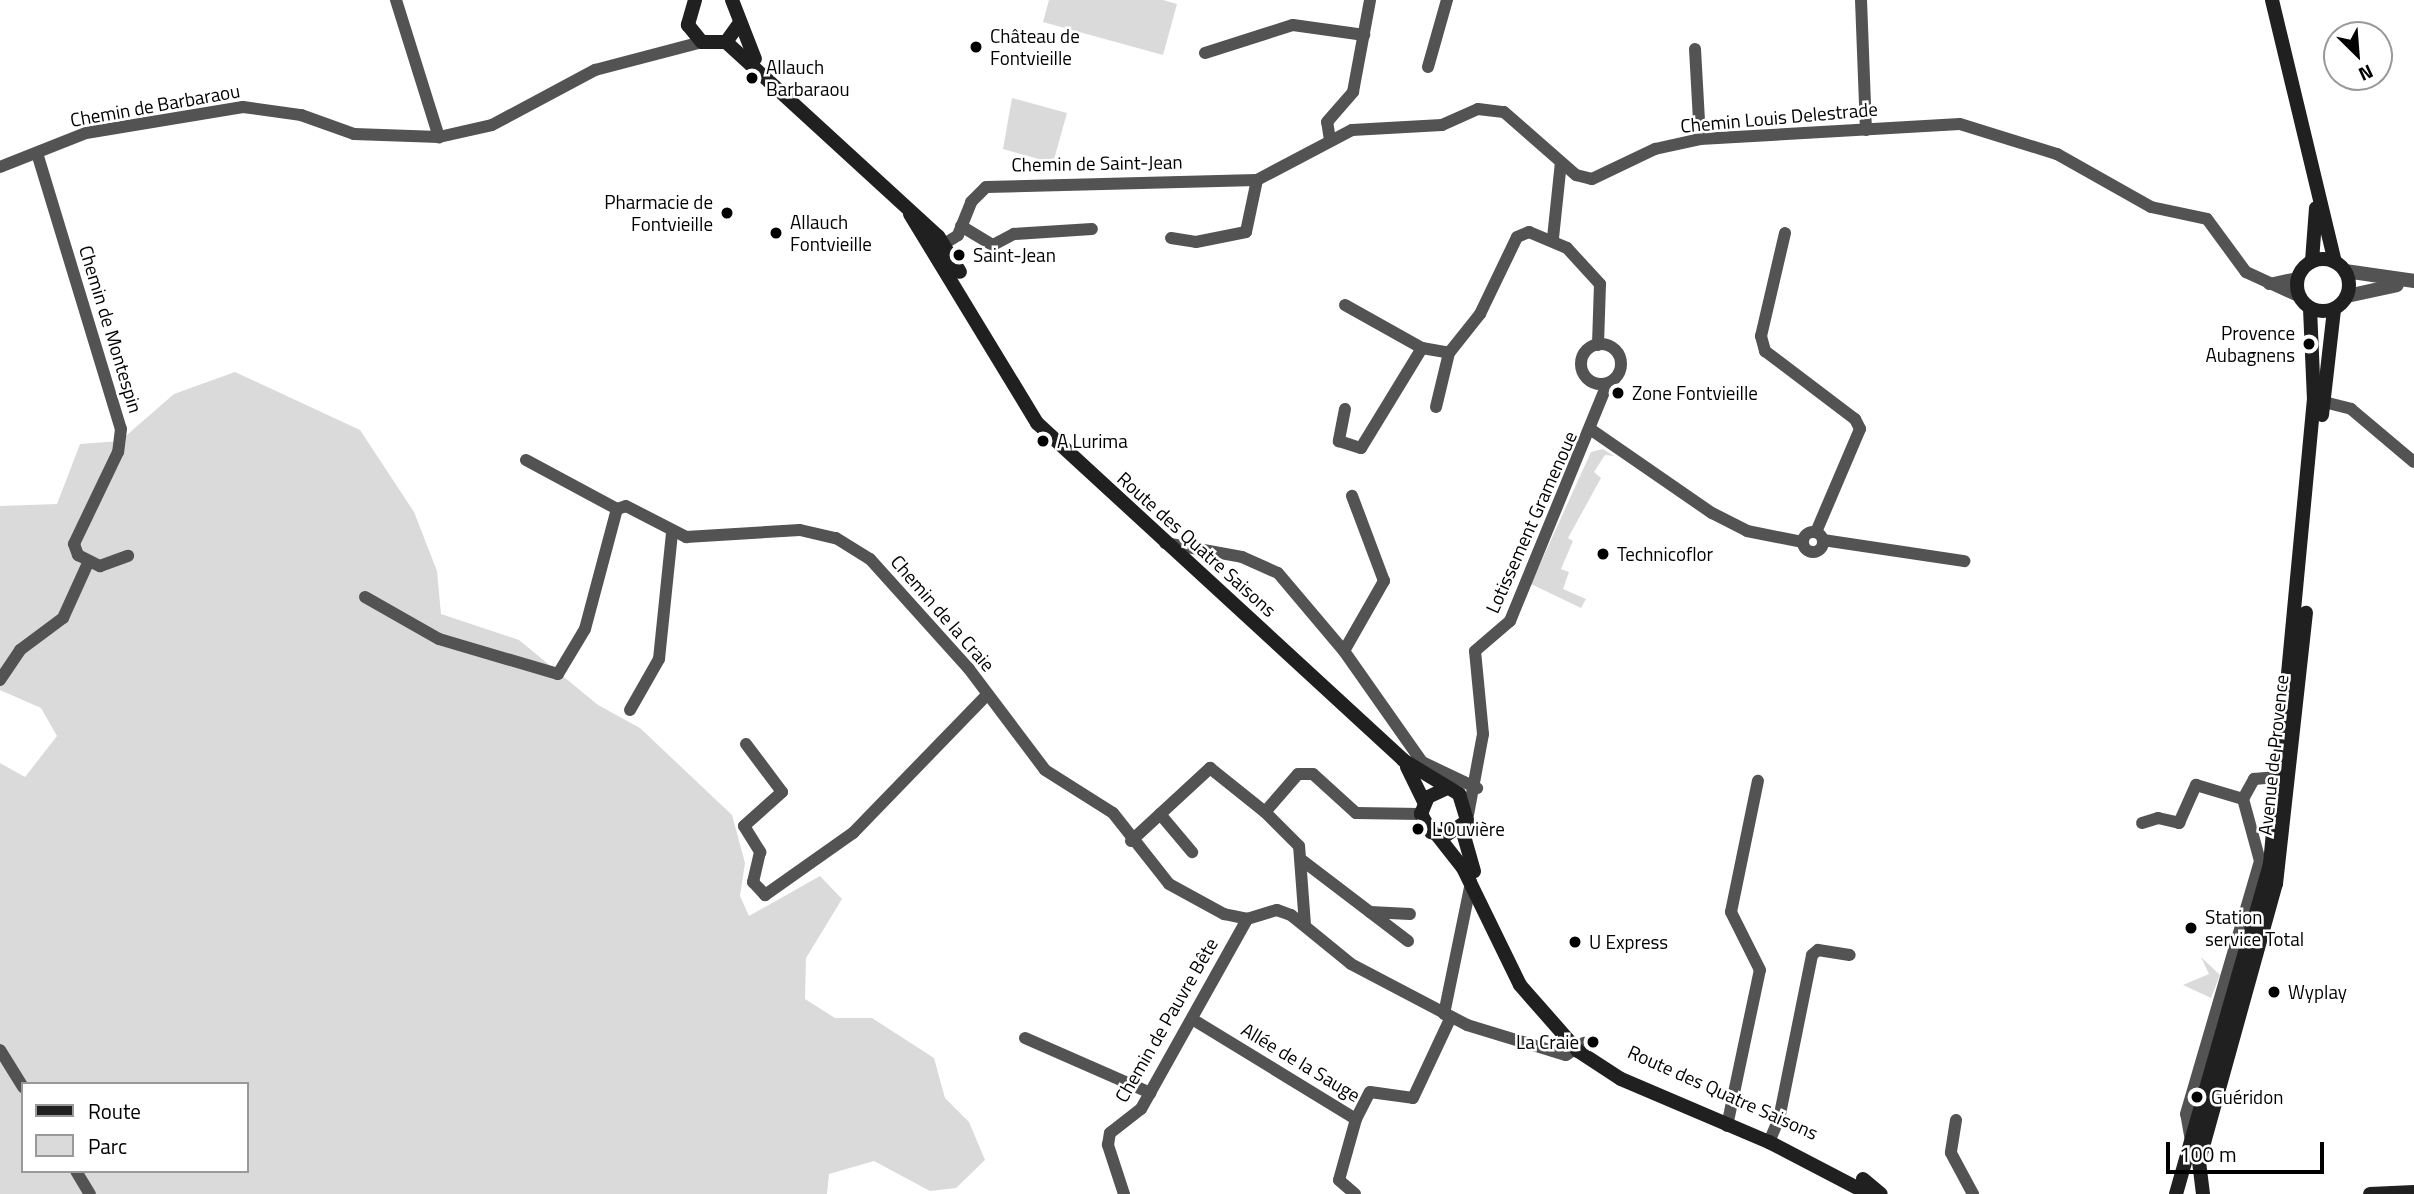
<!DOCTYPE html>
<meta charset="utf-8">
<style>
body{margin:0}
#map{position:relative;width:2414px;height:1194px;overflow:hidden;background:#fff;font-family:"Titillium Web",sans-serif}
div>[style]{position:absolute}
[style*='--x']{left:calc(var(--x)*1px);top:calc(var(--y)*1px);width:calc(var(--w)*1px);rotate:calc(var(--a)*1deg)}
.green>*{inset:0;background:#dadada}
.minor>*{height:12px;margin:-6px;padding:0 6px;transform-origin:6px;border-radius:6px;background:#535353}
.minor>.ring{margin:-6px;padding:0;box-sizing:content-box;background:none;border:12px solid #535353;border-radius:50%}
.tertiary>*{height:14px;margin:-7px;padding:0 7px;transform-origin:7px;border-radius:7px;background:#535353}
.secondary>*{height:14px;margin:-7px;padding:0 7px;transform-origin:7px;border-radius:7px;background:#202020}
.secondary>.ring{margin:-7px;padding:0;box-sizing:content-box;background:none;border:14px solid #202020;border-radius:50%}
.dots>*{width:19px;height:19px;translate:-50% -50%;box-sizing:border-box;border:4px solid #fff;border-radius:50%}
span{translate:-50% -50%;white-space:nowrap;text-align:center;line-height:1.15;-webkit-text-stroke:5px #fff;paint-order:stroke}
.poi-label{font-size:19px;color:#000}
.left{translate:0 -50%;text-align:left}
.right{translate:-100% -50%;text-align:right}
.street-label{font-size:19px;color:#000}
.legend{position:absolute;left:21px;top:1082px;width:228px;height:91px;box-sizing:border-box;background:#fff;border:2px solid #999;margin:0;padding:9px 12px;list-style:none;font-size:21px;color:#000}
.legend li{display:flex;align-items:center;gap:14px;height:35px}
.legend b{width:35px;border:2px solid #999}
.north{position:absolute;left:2323px;top:21px;width:70px;height:70px;box-sizing:border-box;background:#fff;border:2px solid #999;border-radius:50%;rotate:155deg;font-size:19px;font-weight:700;line-height:28px;text-align:center;color:#000}
.north::after{content:'';display:block;margin:auto;width:24px;height:32px;background:#000;clip-path:polygon(50% 0,100% 100%,50% 72%,0 100%)}
.scale{position:absolute;left:2166px;top:1142px;width:158px;height:32px;box-sizing:border-box;border:4px solid #000;border-top:0;padding-left:9px;font-size:21px;line-height:24px;white-space:nowrap;color:#000;-webkit-text-stroke:5px #fff;paint-order:stroke}
</style>
<div id="map">
<div class="green">
<i style="clip-path:polygon(1049px 0,1163px 0,1177px 4px,1163px 55px,1043px 22px)"></i>
<i style="clip-path:polygon(1012px 98px,1067px 113px,1053px 163px,1003px 149px)"></i>
<i style="clip-path:polygon(evenodd,235px 372px,360px 430px,414px 512px,437px 571px,441px 614px,519px 640px,598px 705px,640px 728px,732px 815px,745px 863px,740px 896px,749px 916px,820px 876px,842px 899px,806px 958px,805px 999px,835px 1018px,872px 1018px,934px 1058px,945px 1098px,969px 1122px,985px 1160px,956px 1188px,930px 1191px,874px 1161px,829px 1174px,827px 1194px,0 1194px,0 763px,25px 777px,57px 736px,41px 708px,0 690px,0 506px,57px 504px,80px 444px,120px 441px,174px 394px,235px 372px,23px 1084px,247px 1084px,247px 1171px,23px 1171px,23px 1084px)"></i>
<i style="clip-path:polygon(1603px 449px,1614px 456px,1605px 455px,1594px 472px,1601px 478px,1568px 538px,1573px 541px,1561px 569px,1569px 572px,1563px 589px,1586px 599px,1581px 608px,1531px 584px,1591px 452px)"></i>
<i style="clip-path:polygon(2201px 957px,2220px 975px,2211px 998px,2183px 985px,2209px 974px)"></i>
</div>
<div class="minor">
<i style="--x:396;--y:0;--w:144;--a:72.6"></i>
<i style="--x:1861;--y:0;--w:130;--a:87.8"></i>
<i style="--x:1695;--y:49;--w:90;--a:86.8"></i>
<i style="--x:1205;--y:53;--w:92;--a:-17.7"></i>
<i style="--x:1293;--y:25;--w:72;--a:8"></i>
<i style="--x:1428;--y:67;--w:70;--a:-74.2"></i>
<i style="--x:1330;--y:140;--w:18;--a:-99"></i>
<i style="--x:1327;--y:122;--w:40;--a:-49"></i>
<i style="--x:1353;--y:92;--w:94;--a:-79.5"></i>
<i style="--x:37;--y:153;--w:288;--a:73.1"></i>
<i style="--x:121;--y:429;--w:23;--a:97"></i>
<i style="--x:118;--y:452;--w:102;--a:115.6"></i>
<i style="--x:74;--y:544;--w:12;--a:70"></i>
<i style="--x:78;--y:555;--w:25;--a:27"></i>
<i style="--x:100;--y:566;--w:30;--a:-20"></i>
<i style="--x:0;--y:167;--w:92;--a:-21.6"></i>
<i style="--x:86;--y:133;--w:159;--a:-9.4"></i>
<i style="--x:243;--y:107;--w:59;--a:7.9"></i>
<i style="--x:301;--y:115;--w:56;--a:19.7"></i>
<i style="--x:354;--y:134;--w:85;--a:2"></i>
<i style="--x:439;--y:137;--w:54;--a:-12.8"></i>
<i style="--x:492;--y:125;--w:117;--a:-28.1"></i>
<i style="--x:595;--y:70;--w:111;--a:-14.7"></i>
<i style="--x:961;--y:226;--w:37;--a:31"></i>
<i style="--x:993;--y:245;--w:24;--a:-28"></i>
<i style="--x:1014;--y:234;--w:78;--a:-3.7"></i>
<i style="--x:1785;--y:233;--w:106;--a:103.1"></i>
<i style="--x:1761;--y:336;--w:16;--a:75"></i>
<i style="--x:1765;--y:351;--w:113;--a:37.1"></i>
<i style="--x:1855;--y:419;--w:11;--a:63"></i>
<i style="--x:1860;--y:429;--w:112;--a:113.1"></i>
<i style="--x:1171;--y:238;--w:25;--a:9"></i>
<i style="--x:1196;--y:242;--w:51;--a:-11.3"></i>
<i style="--x:1246;--y:232;--w:53;--a:-78.1"></i>
<i style="--x:1553;--y:238;--w:76;--a:-84"></i>
<i style="--x:936;--y:249;--w:26;--a:-32"></i>
<i style="--x:958;--y:235;--w:35;--a:-68"></i>
<i style="--x:971;--y:202;--w:21;--a:-45"></i>
<i style="--x:986;--y:187;--w:271;--a:-1.5"></i>
<i style="--x:1257;--y:180;--w:107;--a:-27.8"></i>
<i style="--x:1352;--y:130;--w:90;--a:-3.2"></i>
<i style="--x:1442;--y:125;--w:39;--a:-24"></i>
<i style="--x:1478;--y:109;--w:26;--a:7"></i>
<i style="--x:1504;--y:112;--w:96;--a:41.2"></i>
<i style="--x:1576;--y:175;--w:16;--a:14"></i>
<i style="--x:1592;--y:179;--w:70;--a:-25.5"></i>
<i style="--x:1655;--y:149;--w:46;--a:-12.5"></i>
<i style="--x:1700;--y:139;--w:260;--a:-3.3"></i>
<i style="--x:1960;--y:124;--w:102;--a:17.2"></i>
<i style="--x:2057;--y:154;--w:108;--a:29.4"></i>
<i style="--x:2151;--y:207;--w:57;--a:12.1"></i>
<i style="--x:2207;--y:219;--w:66;--a:53.7"></i>
<i style="--x:2246;--y:272;--w:60;--a:24.8"></i>
<i style="--x:2269;--y:284;--w:30;--a:-12"></i>
<i style="--x:1345;--y:305;--w:88;--a:29.2"></i>
<i style="--x:1422;--y:348;--w:27;--a:10"></i>
<i style="--x:1449;--y:353;--w:50;--a:-51.5"></i>
<i style="--x:1480;--y:314;--w:85;--a:-64.3"></i>
<i style="--x:1517;--y:237;--w:13;--a:-23"></i>
<i style="--x:1529;--y:232;--w:41;--a:22.8"></i>
<i style="--x:1567;--y:248;--w:49;--a:47.5"></i>
<i style="--x:1600;--y:284;--w:61;--a:91.9"></i>
<i class="ring" style="left:1581px;top:344px;width:28px;height:28px"></i>
<i style="--x:2316;--y:400;--w:36;--a:14"></i>
<i style="--x:2351;--y:409;--w:82;--a:40.1"></i>
<i style="--x:1436;--y:407;--w:56;--a:-76.5"></i>
<i style="--x:1345;--y:409;--w:33;--a:101"></i>
<i style="--x:1339;--y:441;--w:23;--a:18"></i>
<i style="--x:1361;--y:448;--w:117;--a:-58.6"></i>
<i style="--x:1593;--y:431;--w:145;--a:34.6"></i>
<i style="--x:1712;--y:513;--w:39;--a:27"></i>
<i style="--x:1747;--y:531;--w:56;--a:11.3"></i>
<i style="--x:526;--y:460;--w:103;--a:28.3"></i>
<i class="ring" style="left:1803px;top:532px;width:8px;height:8px"></i>
<i style="--x:1823;--y:540;--w:143;--a:8.5"></i>
<i style="--x:1165;--y:543;--w:78;--a:10.3"></i>
<i style="--x:1242;--y:557;--w:39;--a:24"></i>
<i style="--x:1278;--y:573;--w:102;--a:49.8"></i>
<i style="--x:1344;--y:651;--w:136;--a:54.9"></i>
<i style="--x:1422;--y:762;--w:61;--a:25.3"></i>
<i style="--x:365;--y:597;--w:85;--a:29.6"></i>
<i style="--x:439;--y:639;--w:124;--a:16.4"></i>
<i style="--x:558;--y:674;--w:52;--a:-59"></i>
<i style="--x:585;--y:629;--w:124;--a:-75.1"></i>
<i style="--x:617;--y:509;--w:9;--a:-18"></i>
<i style="--x:626;--y:506;--w:68;--a:27.3"></i>
<i style="--x:686;--y:537;--w:114;--a:-3.5"></i>
<i style="--x:800;--y:530;--w:37;--a:13"></i>
<i style="--x:836;--y:538;--w:40;--a:32"></i>
<i style="--x:870;--y:559;--w:148;--a:48"></i>
<i style="--x:969;--y:669;--w:126;--a:53"></i>
<i style="--x:1045;--y:770;--w:80;--a:32.3"></i>
<i style="--x:1113;--y:813;--w:90;--a:51.7"></i>
<i style="--x:1169;--y:884;--w:63;--a:28.6"></i>
<i style="--x:1224;--y:914;--w:24;--a:12"></i>
<i style="--x:1247;--y:919;--w:31;--a:-17"></i>
<i style="--x:1277;--y:910;--w:15;--a:20"></i>
<i style="--x:1291;--y:915;--w:77;--a:39.2"></i>
<i style="--x:1351;--y:964;--w:131;--a:27.7"></i>
<i style="--x:1467;--y:1025;--w:103;--a:16.9"></i>
<i style="--x:1566;--y:1055;--w:22;--a:-34"></i>
<i style="--x:1344;--y:651;--w:81;--a:-60.3"></i>
<i style="--x:1384;--y:581;--w:91;--a:-110.6"></i>
<i style="--x:0;--y:680;--w:36;--a:-56"></i>
<i style="--x:20;--y:650;--w:54;--a:-36.7"></i>
<i style="--x:63;--y:618;--w:60;--a:-65.6"></i>
<i style="--x:630;--y:710;--w:59;--a:-60.4"></i>
<i style="--x:659;--y:659;--w:126;--a:-84.1"></i>
<i style="--x:746;--y:744;--w:60;--a:53.1"></i>
<i style="--x:782;--y:792;--w:51;--a:138.2"></i>
<i style="--x:744;--y:826;--w:31;--a:58"></i>
<i style="--x:760;--y:852;--w:31;--a:103"></i>
<i style="--x:753;--y:882;--w:18;--a:47"></i>
<i style="--x:765;--y:895;--w:108;--a:-35.2"></i>
<i style="--x:853;--y:833;--w:190;--a:-45.9"></i>
<i style="--x:1160;--y:814;--w:50;--a:49.9"></i>
<i style="--x:1468;--y:815;--w:82;--a:-79.5"></i>
<i style="--x:1483;--y:734;--w:83;--a:-95.5"></i>
<i style="--x:1475;--y:651;--w:46;--a:-40.6"></i>
<i style="--x:1510;--y:621;--w:256;--a:-67.7"></i>
<i style="--x:2142;--y:823;--w:17;--a:-17"></i>
<i style="--x:2158;--y:818;--w:22;--a:13"></i>
<i style="--x:2179;--y:823;--w:42;--a:-65.9"></i>
<i style="--x:2196;--y:785;--w:49;--a:16.6"></i>
<i style="--x:1131;--y:841;--w:108;--a:-42.7"></i>
<i style="--x:1210;--y:768;--w:70;--a:38.7"></i>
<i style="--x:1303;--y:861;--w:132;--a:37.3"></i>
<i style="--x:1370;--y:912;--w:40;--a:2.9"></i>
<i style="--x:1305;--y:925;--w:79;--a:-94.3"></i>
<i style="--x:1299;--y:846;--w:48;--a:-135"></i>
<i style="--x:1265;--y:812;--w:50;--a:-49"></i>
<i style="--x:1298;--y:774;--w:15;--a:0"></i>
<i style="--x:1313;--y:774;--w:58;--a:42.2"></i>
<i style="--x:1356;--y:813;--w:65;--a:0.9"></i>
<i style="--x:1444;--y:1014;--w:135;--a:-78.4"></i>
<i style="--x:1192;--y:1019;--w:192;--a:31.4"></i>
<i style="--x:1356;--y:1119;--w:30;--a:-63"></i>
<i style="--x:1370;--y:1092;--w:43;--a:7.9"></i>
<i style="--x:1413;--y:1098;--w:89;--a:-64.9"></i>
<i style="--x:1025;--y:1038;--w:137;--a:23.7"></i>
<i style="--x:0;--y:1050;--w:44;--a:58.1"></i>
<i style="--x:1956;--y:1120;--w:33;--a:99"></i>
<i style="--x:1951;--y:1153;--w:47;--a:61.8"></i>
<i style="--x:1727;--y:1126;--w:159;--a:-78.1"></i>
<i style="--x:1760;--y:970;--w:65;--a:-116.6"></i>
<i style="--x:1731;--y:912;--w:134;--a:-78.4"></i>
<i style="--x:2191;--y:1141;--w:27;--a:-100"></i>
<i style="--x:2186;--y:1114;--w:264;--a:-73.7"></i>
<i style="--x:2260;--y:861;--w:64;--a:-105.3"></i>
<i style="--x:2243;--y:799;--w:23;--a:-61"></i>
<i style="--x:2254;--y:779;--w:32;--a:-5"></i>
<i style="--x:1769;--y:1142;--w:25;--a:-67"></i>
<i style="--x:1779;--y:1119;--w:167;--a:-78.6"></i>
<i style="--x:1812;--y:955;--w:8;--a:-40"></i>
<i style="--x:1818;--y:950;--w:32;--a:9"></i>
<i style="--x:76;--y:1171;--w:27;--a:59"></i>
<i style="--x:1124;--y:1194;--w:52;--a:-108.1"></i>
<i style="--x:1108;--y:1145;--w:12;--a:-81"></i>
<i style="--x:1110;--y:1133;--w:39;--a:-38"></i>
<i style="--x:1141;--y:1109;--w:218;--a:-60.8"></i>
<i style="--x:1355;--y:1194;--w:21;--a:-139"></i>
<i style="--x:1339;--y:1180;--w:63;--a:-74.4"></i>
</div>
<div class="tertiary">
<i style="--x:2345;--y:271;--w:70;--a:8.2"></i>
<i style="--x:2347;--y:296;--w:51;--a:-12.4"></i>
</div>
<div class="secondary">
<i style="--x:695;--y:0;--w:26;--a:106"></i>
<i style="--x:688;--y:25;--w:22;--a:51"></i>
<i style="--x:702;--y:42;--w:24;--a:0"></i>
<i style="--x:726;--y:42;--w:22;--a:-54"></i>
<i style="--x:732;--y:0;--w:63;--a:68.7"></i>
<i style="--x:2272;--y:0;--w:269;--a:76.5"></i>
<i style="--x:726;--y:42;--w:287;--a:42.5"></i>
<i style="--x:938;--y:236;--w:42;--a:58.6"></i>
<i style="--x:910;--y:214;--w:245;--a:58.7"></i>
<i style="--x:1037;--y:423;--w:498;--a:42.6"></i>
<i style="--x:1403;--y:760;--w:66;--a:31.3"></i>
<i style="--x:1459;--y:794;--w:28;--a:73"></i>
<i style="--x:1467;--y:821;--w:29;--a:146"></i>
<i style="--x:1443;--y:837;--w:13;--a:-157"></i>
<i style="--x:1431;--y:832;--w:21;--a:-119"></i>
<i style="--x:1421;--y:814;--w:18;--a:-68"></i>
<i style="--x:1428;--y:797;--w:19;--a:-25"></i>
<i class="ring" style="left:2297px;top:259px;width:38px;height:38px"></i>
<i style="--x:2312;--y:261;--w:53;--a:-85.7"></i>
<i style="--x:2322;--y:415;--w:107;--a:-83.5"></i>
<i style="--x:1407;--y:767;--w:39;--a:64"></i>
<i style="--x:1462;--y:829;--w:44;--a:74.1"></i>
<i style="--x:1437;--y:835;--w:42;--a:51.8"></i>
<i style="--x:1463;--y:868;--w:130;--a:64"></i>
<i style="--x:1520;--y:985;--w:88;--a:48.7"></i>
<i style="--x:1578;--y:1051;--w:51;--a:33.1"></i>
<i style="--x:1621;--y:1079;--w:161;--a:23.1"></i>
<i style="--x:1769;--y:1142;--w:113;--a:27.5"></i>
<i style="--x:1863;--y:1179;--w:23;--a:40"></i>
<i style="--x:2176;--y:1194;--w:343;--a:-74.1"></i>
<i style="--x:2270;--y:864;--w:466;--a:-84.6"></i>
<i style="--x:2314;--y:400;--w:92;--a:-92.5"></i>
<i style="--x:2203;--y:1194;--w:33;--a:-97"></i>
<i style="--x:2199;--y:1161;--w:288;--a:-74.5"></i>
<i style="--x:2276;--y:884;--w:273;--a:-83.7"></i>
<i style="--x:2370;--y:1194;--w:44;--a:-2.6"></i>
</div>
<div class="dots">
<i style="left:976px;top:47px;background:#000"></i>
<i style="left:752px;top:78px;background:#000"></i>
<i style="left:727px;top:213px;background:#000"></i>
<i style="left:776px;top:233px;background:#000"></i>
<i style="left:959px;top:255px;background:#000"></i>
<i style="left:2309px;top:344px;background:#000"></i>
<i style="left:1618px;top:393px;background:#000"></i>
<i style="left:1043px;top:441px;background:#000"></i>
<i style="left:1603px;top:554px;background:#000"></i>
<i style="left:1418px;top:829px;background:#000"></i>
<i style="left:2191px;top:928px;background:#000"></i>
<i style="left:1575px;top:942px;background:#000"></i>
<i style="left:2274px;top:992px;background:#000"></i>
<i style="left:1593px;top:1042px;background:#000"></i>
<i style="left:2197px;top:1097px;background:#000"></i>
</div>
<div class="poi-label">
<span class="left" style="left:990px;top:47px">Château de<br>Fontvieille</span>
<span class="left" style="left:766px;top:78px">Allauch<br>Barbaraou</span>
<span class="right" style="left:713px;top:213px">Pharmacie de<br>Fontvieille</span>
<span class="left" style="left:790px;top:233px">Allauch<br>Fontvieille</span>
<span class="left" style="left:973px;top:255px">Saint-Jean</span>
<span class="right" style="left:2295px;top:344px">Provence<br>Aubagnens</span>
<span class="left" style="left:1632px;top:393px">Zone Fontvieille</span>
<span class="left" style="left:1057px;top:441px">A Lurima</span>
<span class="left" style="left:1617px;top:554px">Technicoflor</span>
<span class="left" style="left:1432px;top:829px">L'Ouvière</span>
<span class="left" style="left:2205px;top:928px">Station<br>service Total</span>
<span class="left" style="left:1589px;top:942px">U Express</span>
<span class="left" style="left:2288px;top:992px">Wyplay</span>
<span class="right" style="left:1579px;top:1042px">La Craie</span>
<span class="left" style="left:2211px;top:1097px">Guéridon</span>
</div>
<div class="street-label">
<span style="left:155px;top:105px;rotate:-10deg">Chemin de Barbaraou</span>
<span style="left:1779px;top:117px;rotate:-5deg">Chemin Louis Delestrade</span>
<span style="left:1097px;top:163px;rotate:-1deg">Chemin de Saint-Jean</span>
<span style="left:111px;top:329px;rotate:73deg">Chemin de Montespin</span>
<span style="left:1531px;top:522px;rotate:-66deg">Lotissement Gramenoue</span>
<span style="left:1197px;top:544px;rotate:42deg">Route des Quatre Saisons</span>
<span style="left:943px;top:613px;rotate:49deg">Chemin de la Craie</span>
<span style="left:2273px;top:755px;rotate:-84deg">Avenue de Provence</span>
<span style="left:1166px;top:1020px;rotate:-60deg">Chemin de Pauvre Bête</span>
<span style="left:1301px;top:1062px;rotate:31deg">Allée de la Sauge</span>
<span style="left:1723px;top:1092px;rotate:24deg">Route des Quatre Saisons</span>
</div>
<ul class="legend">
<li><b style="height:9px;background:#202020"></b>Route</li>
<li><b style="height:19px;background:#dadada"></b>Parc</li>
</ul>
<div class="north">N</div>
<div class="scale">100 m</div>
</div>
